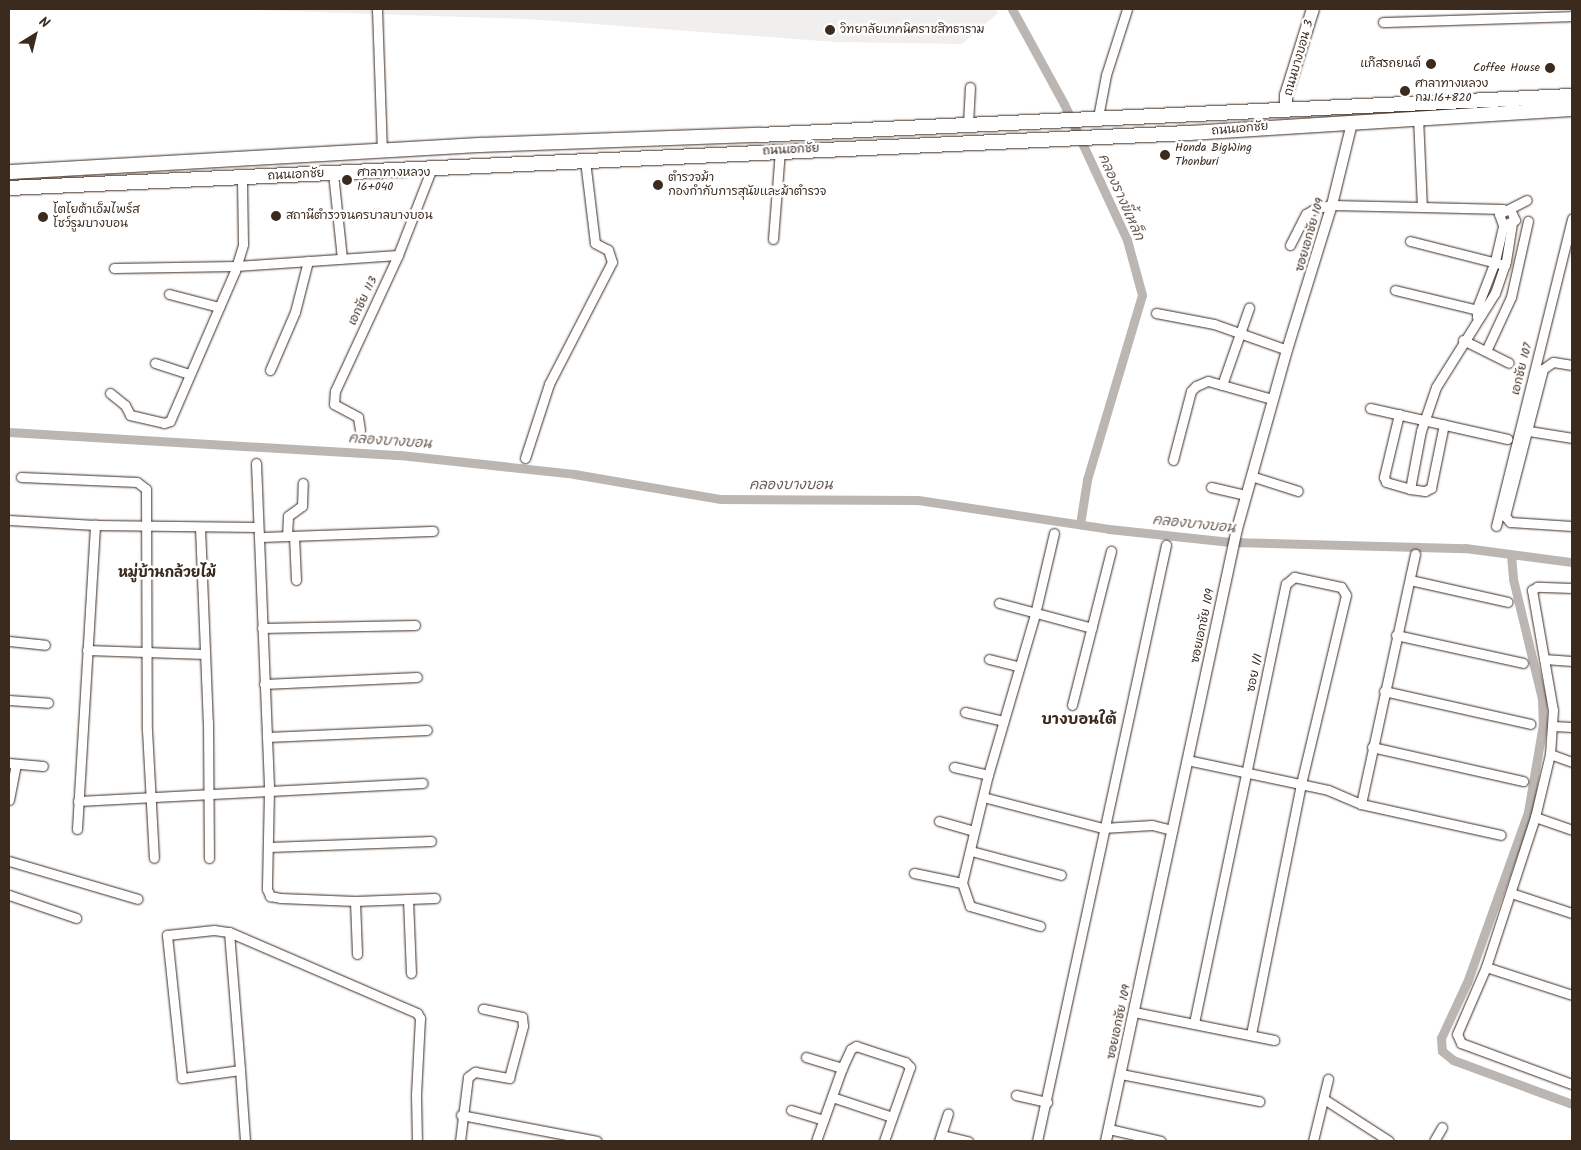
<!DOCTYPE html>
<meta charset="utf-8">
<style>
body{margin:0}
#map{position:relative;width:1581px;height:1150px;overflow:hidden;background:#fff;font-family:Kalam,"Playpen Sans Thai",sans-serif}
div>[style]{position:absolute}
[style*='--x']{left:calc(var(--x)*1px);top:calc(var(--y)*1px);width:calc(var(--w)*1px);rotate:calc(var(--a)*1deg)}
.built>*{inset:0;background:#f1efee}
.canal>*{height:9px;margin:-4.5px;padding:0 4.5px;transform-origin:4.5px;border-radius:4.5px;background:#bcb6b3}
.roads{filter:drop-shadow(0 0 1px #3b2a1e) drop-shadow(0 0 1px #3b2a1e)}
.minor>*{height:9px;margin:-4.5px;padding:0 4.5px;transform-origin:4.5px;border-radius:4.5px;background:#fff}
.tertiary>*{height:10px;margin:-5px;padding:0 5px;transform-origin:5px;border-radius:5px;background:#fff}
.secondary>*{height:12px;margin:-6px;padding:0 6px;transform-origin:6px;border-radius:6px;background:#fff}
.primary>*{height:14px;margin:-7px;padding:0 7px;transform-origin:7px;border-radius:7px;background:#fff}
.dots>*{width:14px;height:14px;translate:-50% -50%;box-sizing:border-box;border:2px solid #fff;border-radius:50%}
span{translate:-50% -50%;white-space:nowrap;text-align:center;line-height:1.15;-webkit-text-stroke:5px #fff;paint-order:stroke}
.poi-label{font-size:12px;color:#3b2a1e}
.left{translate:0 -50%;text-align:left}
.right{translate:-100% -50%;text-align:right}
.street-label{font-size:12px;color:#3b2a1e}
.water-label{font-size:14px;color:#685b52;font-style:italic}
.neighbourhood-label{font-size:14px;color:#3b2a1e;font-weight:700}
.quarter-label{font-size:15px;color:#3b2a1e;font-weight:700}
.frame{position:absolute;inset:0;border:10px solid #3b2a1e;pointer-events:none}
.north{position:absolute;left:10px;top:10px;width:50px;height:50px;-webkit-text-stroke:4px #fff;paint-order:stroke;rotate:36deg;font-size:14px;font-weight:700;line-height:20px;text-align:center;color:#3b2a1e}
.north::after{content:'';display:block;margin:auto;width:18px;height:22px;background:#3b2a1e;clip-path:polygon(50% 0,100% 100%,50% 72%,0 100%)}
</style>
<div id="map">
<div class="built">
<i style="clip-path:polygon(226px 9px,996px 9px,998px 13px,962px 44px,835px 42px,528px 19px)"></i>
</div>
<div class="canal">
<i style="--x:1012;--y:9;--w:108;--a:61.3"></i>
<i style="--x:1064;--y:104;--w:150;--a:65.1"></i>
<i style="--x:1127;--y:240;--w:57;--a:74.7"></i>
<i style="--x:1142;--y:295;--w:193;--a:106.6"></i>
<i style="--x:1087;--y:480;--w:45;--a:99"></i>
<i style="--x:9;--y:432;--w:392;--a:3.4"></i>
<i style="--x:400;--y:455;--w:175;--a:6.2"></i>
<i style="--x:574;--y:474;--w:149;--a:9.7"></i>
<i style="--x:721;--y:499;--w:197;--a:0.3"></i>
<i style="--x:918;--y:500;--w:193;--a:8.6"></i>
<i style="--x:1109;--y:529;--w:122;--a:6.1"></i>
<i style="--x:1230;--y:542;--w:235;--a:1.5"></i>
<i style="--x:1465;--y:548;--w:108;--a:7.5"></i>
<i style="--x:1511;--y:555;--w:24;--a:85"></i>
<i style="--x:1513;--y:579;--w:123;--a:76.4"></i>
<i style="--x:1542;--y:699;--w:25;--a:88"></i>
<i style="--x:1543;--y:724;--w:89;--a:99.7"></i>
<i style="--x:1528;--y:812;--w:181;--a:109.7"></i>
<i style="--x:1467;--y:982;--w:62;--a:114.9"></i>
<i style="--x:1441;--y:1038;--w:13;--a:86"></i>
<i style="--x:1442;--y:1051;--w:14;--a:39"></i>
<i style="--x:1453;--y:1060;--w:127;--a:20.3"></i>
</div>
<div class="roads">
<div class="minor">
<i style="--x:377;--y:9;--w:142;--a:88"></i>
<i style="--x:1383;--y:22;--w:189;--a:-1.8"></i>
<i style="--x:1098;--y:117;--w:43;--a:-79.2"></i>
<i style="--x:1106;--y:75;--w:69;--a:-72.3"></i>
<i style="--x:1418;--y:117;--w:90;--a:87.5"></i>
<i style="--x:1422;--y:207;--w:81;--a:1.4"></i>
<i style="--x:968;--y:124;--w:37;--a:-87"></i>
<i style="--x:333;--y:173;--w:86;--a:84"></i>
<i style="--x:1510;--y:209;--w:12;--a:66"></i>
<i style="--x:1515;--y:220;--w:13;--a:157"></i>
<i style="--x:1503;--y:225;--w:12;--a:-110"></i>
<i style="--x:1499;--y:214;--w:31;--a:-27"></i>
<i style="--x:773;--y:239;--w:88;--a:-85.5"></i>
<i style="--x:1410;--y:241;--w:98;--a:14.2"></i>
<i style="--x:1290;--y:245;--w:35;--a:-63"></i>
<i style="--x:1306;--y:214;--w:9;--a:-32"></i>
<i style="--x:1314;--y:209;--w:18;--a:-13"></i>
<i style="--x:1332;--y:205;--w:90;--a:1.3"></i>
<i style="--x:114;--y:268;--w:122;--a:-0.9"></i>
<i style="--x:236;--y:266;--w:162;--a:-3.9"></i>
<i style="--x:1395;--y:290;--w:89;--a:13.6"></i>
<i style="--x:169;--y:294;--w:52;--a:14.6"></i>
<i style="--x:1156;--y:313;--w:59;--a:10.7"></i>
<i style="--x:1214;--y:324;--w:77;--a:19.6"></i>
<i style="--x:1477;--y:317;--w:9;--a:-90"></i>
<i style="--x:1477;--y:308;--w:50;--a:-69"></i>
<i style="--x:1495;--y:261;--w:37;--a:-77"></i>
<i style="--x:1463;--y:340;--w:51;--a:26.6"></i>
<i style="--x:1486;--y:351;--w:60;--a:-65.2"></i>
<i style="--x:1511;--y:297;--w:78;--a:-77.4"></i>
<i style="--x:155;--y:363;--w:35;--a:18"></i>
<i style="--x:1572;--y:365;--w:19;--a:-171"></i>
<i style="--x:1553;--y:362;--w:12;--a:145"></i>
<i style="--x:1543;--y:369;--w:152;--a:104.5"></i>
<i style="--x:1505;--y:516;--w:8;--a:50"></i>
<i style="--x:1510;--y:522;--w:62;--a:3.7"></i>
<i style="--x:270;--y:370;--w:63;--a:-66.7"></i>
<i style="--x:295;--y:312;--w:53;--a:-75.7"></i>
<i style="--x:1222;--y:385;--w:82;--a:-70.7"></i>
<i style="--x:110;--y:393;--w:19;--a:39"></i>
<i style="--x:125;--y:405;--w:11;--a:63"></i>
<i style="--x:130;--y:415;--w:35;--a:13"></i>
<i style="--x:164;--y:423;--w:6;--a:-18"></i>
<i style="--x:170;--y:421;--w:163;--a:-66.6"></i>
<i style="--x:235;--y:271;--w:28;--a:-73"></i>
<i style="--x:243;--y:244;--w:67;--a:-90.9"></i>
<i style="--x:1370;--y:408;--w:141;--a:12.7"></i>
<i style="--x:1399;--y:414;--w:65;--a:103.4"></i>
<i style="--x:1384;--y:477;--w:5;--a:68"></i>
<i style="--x:1386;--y:482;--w:25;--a:16"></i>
<i style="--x:1410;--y:489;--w:15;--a:8"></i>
<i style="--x:1425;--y:491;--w:7;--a:-27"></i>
<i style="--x:1431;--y:488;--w:65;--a:-78.5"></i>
<i style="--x:360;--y:430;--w:13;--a:-99"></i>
<i style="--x:358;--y:417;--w:27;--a:-152"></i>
<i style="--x:334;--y:404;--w:13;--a:-86"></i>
<i style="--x:335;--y:391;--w:150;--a:-65.1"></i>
<i style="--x:398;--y:255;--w:93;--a:-68.7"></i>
<i style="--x:1529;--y:431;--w:44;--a:9.2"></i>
<i style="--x:525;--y:458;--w:78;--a:-72"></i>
<i style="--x:549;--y:384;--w:137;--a:-62.7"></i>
<i style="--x:612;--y:262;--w:13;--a:-108"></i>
<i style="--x:608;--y:250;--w:15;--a:-152"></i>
<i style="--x:595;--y:243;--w:84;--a:-96.9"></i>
<i style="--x:1173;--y:460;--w:71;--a:-75.4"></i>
<i style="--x:1191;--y:391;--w:7;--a:-45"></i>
<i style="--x:1196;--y:386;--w:13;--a:-23"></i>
<i style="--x:1208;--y:381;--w:66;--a:15.7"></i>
<i style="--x:256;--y:463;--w:327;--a:87.7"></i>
<i style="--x:269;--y:790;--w:99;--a:91.2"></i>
<i style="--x:267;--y:889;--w:8;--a:67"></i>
<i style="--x:270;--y:896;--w:10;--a:11"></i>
<i style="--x:280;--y:898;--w:75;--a:2.3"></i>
<i style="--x:355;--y:901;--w:80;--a:-2.1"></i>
<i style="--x:1251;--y:476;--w:49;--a:17.7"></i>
<i style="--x:21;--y:477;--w:116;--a:2.5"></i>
<i style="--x:137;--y:482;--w:11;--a:38"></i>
<i style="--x:146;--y:489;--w:241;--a:89.8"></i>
<i style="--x:147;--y:730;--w:128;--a:86.9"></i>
<i style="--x:1211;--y:487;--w:36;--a:13"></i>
<i style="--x:1410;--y:489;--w:59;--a:-79.3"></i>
<i style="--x:1421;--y:431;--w:46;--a:-71.2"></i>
<i style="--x:1436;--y:387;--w:111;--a:-57.9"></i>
<i style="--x:1495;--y:293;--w:34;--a:-71"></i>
<i style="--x:1506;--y:261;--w:37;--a:-81"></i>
<i style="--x:9;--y:520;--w:86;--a:3.3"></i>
<i style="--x:95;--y:525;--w:163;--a:0.7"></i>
<i style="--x:1496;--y:526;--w:317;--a:-76.1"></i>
<i style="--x:200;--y:527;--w:195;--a:87.7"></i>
<i style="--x:208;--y:722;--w:136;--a:89.6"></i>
<i style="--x:287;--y:536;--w:20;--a:-87"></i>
<i style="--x:288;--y:516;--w:17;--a:-36"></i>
<i style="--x:302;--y:506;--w:23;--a:-88"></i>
<i style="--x:294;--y:536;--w:44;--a:87.4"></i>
<i style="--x:259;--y:537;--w:174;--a:-2"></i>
<i style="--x:1410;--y:580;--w:100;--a:12.7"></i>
<i style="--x:1572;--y:588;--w:35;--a:-178"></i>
<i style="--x:1537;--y:587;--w:6;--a:149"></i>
<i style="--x:1532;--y:590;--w:122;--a:80.1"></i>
<i style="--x:1553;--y:710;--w:44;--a:93.9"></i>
<i style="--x:1550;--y:754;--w:65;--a:103.4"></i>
<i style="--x:1535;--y:817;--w:158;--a:108.1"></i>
<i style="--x:1486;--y:967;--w:73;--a:113.4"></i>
<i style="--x:1457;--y:1034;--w:10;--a:66"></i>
<i style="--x:1461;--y:1043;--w:118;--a:20.3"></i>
<i style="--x:999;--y:603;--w:96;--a:15"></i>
<i style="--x:262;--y:628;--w:153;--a:-1.1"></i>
<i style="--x:1396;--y:635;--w:130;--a:12.4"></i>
<i style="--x:9;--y:641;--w:36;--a:6"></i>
<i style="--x:87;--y:650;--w:118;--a:1.9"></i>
<i style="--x:989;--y:659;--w:30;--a:14"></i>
<i style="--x:1544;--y:659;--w:28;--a:4"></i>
<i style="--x:264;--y:684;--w:153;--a:-2.6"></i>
<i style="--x:1384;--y:691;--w:150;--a:12.7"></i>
<i style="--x:9;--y:700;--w:39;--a:4"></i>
<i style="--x:1072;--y:705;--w:159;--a:-75.8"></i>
<i style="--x:965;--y:712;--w:39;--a:13"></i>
<i style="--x:1553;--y:726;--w:19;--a:3"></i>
<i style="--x:267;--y:737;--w:160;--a:-2.5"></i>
<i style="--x:1372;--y:747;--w:155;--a:12.7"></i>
<i style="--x:1550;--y:754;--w:23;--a:20"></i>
<i style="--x:1187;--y:760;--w:144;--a:12"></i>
<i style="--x:1328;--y:790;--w:36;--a:23"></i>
<i style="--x:1361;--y:804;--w:143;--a:12.5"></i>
<i style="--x:9;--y:763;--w:34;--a:5"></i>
<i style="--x:954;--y:767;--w:35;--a:13"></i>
<i style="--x:983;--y:797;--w:124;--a:14.5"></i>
<i style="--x:1103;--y:828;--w:49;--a:-3.5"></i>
<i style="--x:1152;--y:825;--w:21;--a:14"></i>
<i style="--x:9;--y:800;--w:36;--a:-79"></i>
<i style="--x:78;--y:801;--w:345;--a:-3"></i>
<i style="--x:1361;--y:804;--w:256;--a:-77.8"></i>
<i style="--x:1535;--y:817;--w:39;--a:19"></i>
<i style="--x:939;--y:821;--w:36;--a:16"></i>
<i style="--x:77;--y:829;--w:305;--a:-86.6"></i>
<i style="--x:269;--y:847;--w:162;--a:-2.1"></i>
<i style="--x:971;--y:851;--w:93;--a:14.9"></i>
<i style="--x:9;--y:861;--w:134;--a:16.4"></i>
<i style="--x:914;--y:873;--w:49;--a:11.8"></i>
<i style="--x:1511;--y:893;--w:64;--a:18.2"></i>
<i style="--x:9;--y:895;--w:71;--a:18.9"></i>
<i style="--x:408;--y:899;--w:74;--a:87.7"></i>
<i style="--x:355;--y:901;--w:53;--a:87.8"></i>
<i style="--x:1040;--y:926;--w:73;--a:-164.1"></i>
<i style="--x:970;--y:906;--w:24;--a:-109"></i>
<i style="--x:962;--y:883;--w:111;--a:-76.5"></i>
<i style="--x:988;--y:775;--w:168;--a:-73.7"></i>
<i style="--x:1035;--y:614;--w:83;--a:-76.8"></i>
<i style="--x:229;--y:932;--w:138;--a:85.4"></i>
<i style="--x:1486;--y:967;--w:90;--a:18"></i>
<i style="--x:1134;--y:1012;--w:143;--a:11.3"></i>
<i style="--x:1194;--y:1023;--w:449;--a:-78.2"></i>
<i style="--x:1286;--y:584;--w:11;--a:-41"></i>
<i style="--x:1294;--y:577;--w:48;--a:12"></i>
<i style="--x:1341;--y:587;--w:9;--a:58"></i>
<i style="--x:1346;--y:595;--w:194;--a:103.4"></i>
<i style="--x:1301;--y:784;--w:256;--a:101.3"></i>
<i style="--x:806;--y:1057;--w:38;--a:17"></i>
<i style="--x:1121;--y:1074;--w:141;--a:11.1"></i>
<i style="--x:1016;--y:1095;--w:32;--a:13"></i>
<i style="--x:832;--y:1097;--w:63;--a:18.4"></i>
<i style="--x:1324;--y:1099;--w:77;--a:32.9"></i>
<i style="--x:791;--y:1110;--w:34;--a:17"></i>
<i style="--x:461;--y:1115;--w:138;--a:10.8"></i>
<i style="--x:1109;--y:1129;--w:53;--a:13"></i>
<i style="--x:941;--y:1135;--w:28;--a:13"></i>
<i style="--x:245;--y:1141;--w:71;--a:-94"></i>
<i style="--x:240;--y:1070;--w:59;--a:172.1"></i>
<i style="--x:182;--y:1078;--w:144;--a:-96"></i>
<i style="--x:167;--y:935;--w:47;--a:-6.1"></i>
<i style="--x:214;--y:930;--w:15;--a:8"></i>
<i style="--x:229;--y:932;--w:205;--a:23.3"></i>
<i style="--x:417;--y:1013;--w:6;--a:59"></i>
<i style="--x:420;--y:1018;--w:77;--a:93"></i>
<i style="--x:416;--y:1095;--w:46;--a:88.8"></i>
<i style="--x:460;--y:1141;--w:64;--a:-82.9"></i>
<i style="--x:468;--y:1077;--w:9;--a:-36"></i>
<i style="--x:475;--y:1072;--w:35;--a:10"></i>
<i style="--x:509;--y:1078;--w:54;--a:-74.9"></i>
<i style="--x:523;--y:1026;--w:9;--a:-96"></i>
<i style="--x:522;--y:1017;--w:40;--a:-168"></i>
<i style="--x:816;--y:1141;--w:77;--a:-70.4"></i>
<i style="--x:842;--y:1068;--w:21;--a:-65"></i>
<i style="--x:851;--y:1049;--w:6;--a:-31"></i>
<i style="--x:856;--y:1046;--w:52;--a:18.1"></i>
<i style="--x:905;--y:1062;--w:7;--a:45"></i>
<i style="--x:910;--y:1067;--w:78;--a:109.4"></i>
<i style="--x:939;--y:1141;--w:29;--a:-72"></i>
<i style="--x:1037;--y:1141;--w:610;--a:-77.79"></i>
<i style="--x:1313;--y:1141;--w:64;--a:-76.4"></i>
<i style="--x:1434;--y:1141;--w:16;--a:-60"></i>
</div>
<div class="tertiary">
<i style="--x:1106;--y:1141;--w:626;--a:-77.92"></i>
<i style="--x:1237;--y:529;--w:186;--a:-74.4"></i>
<i style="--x:1287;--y:350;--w:152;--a:-72.8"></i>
<i style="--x:1332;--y:205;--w:84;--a:-76.3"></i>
</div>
<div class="secondary">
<i style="--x:1286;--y:108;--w:13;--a:-90"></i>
<i style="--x:1286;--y:95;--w:90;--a:-72.6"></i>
</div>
<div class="primary">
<i style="--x:9;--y:172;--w:472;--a:-3.3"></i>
<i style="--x:480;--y:145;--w:279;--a:-2.1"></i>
<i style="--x:759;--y:135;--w:814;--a:-2.75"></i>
<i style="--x:9;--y:188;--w:1181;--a:-2.67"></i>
<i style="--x:1189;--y:133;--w:384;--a:-3.6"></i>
</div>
</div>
<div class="dots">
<i style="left:830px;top:30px;background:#3b2a1e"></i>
<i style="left:1431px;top:64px;background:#3b2a1e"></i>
<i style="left:1550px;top:68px;background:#3b2a1e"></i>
<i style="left:1405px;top:91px;background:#3b2a1e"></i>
<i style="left:1165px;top:155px;background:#3b2a1e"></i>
<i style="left:347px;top:180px;background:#3b2a1e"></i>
<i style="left:658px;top:185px;background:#3b2a1e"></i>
<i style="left:276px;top:216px;background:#3b2a1e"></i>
<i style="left:43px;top:217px;background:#3b2a1e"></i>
</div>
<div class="poi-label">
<span class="left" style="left:840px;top:30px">วิทยาลัยเทคนิคราชสิทธาราม</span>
<span class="right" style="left:1421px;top:64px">แก๊สรถยนต์</span>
<span class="right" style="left:1540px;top:68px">Coffee House</span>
<span class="left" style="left:1415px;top:91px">ศาลาทางหลวง<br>กม.16+820</span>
<span class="left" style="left:1175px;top:155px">Honda BigWing<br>Thonburi</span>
<span class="left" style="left:357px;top:180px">ศาลาทางหลวง<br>16+040</span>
<span class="left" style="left:668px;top:185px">ตำรวจม้า<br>กองกำกับการสุนัขและม้าตำรวจ</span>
<span class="left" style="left:53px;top:217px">โตโยต้าเอ็มไพร์ส<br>โชว์รูมบางบอน</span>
<span class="left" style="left:286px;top:216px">สถานีตำรวจนครบาลบางบอน</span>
</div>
<div class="street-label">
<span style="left:1299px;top:58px;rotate:-74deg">ถนนบางบอน 3</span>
<span style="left:1240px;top:129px;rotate:-5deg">ถนนเอกชัย</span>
<span style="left:791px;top:150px;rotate:-3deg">ถนนเอกชัย</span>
<span style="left:296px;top:175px;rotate:-3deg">ถนนเอกชัย</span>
<span style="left:1310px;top:235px;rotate:-74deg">ซอยเอกชัย 109</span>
<span style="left:363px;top:301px;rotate:-65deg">เอกชัย 113</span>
<span style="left:1522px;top:369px;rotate:-76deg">เอกชัย 107</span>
<span style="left:1203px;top:626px;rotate:-78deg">ซอยเอกชัย 109</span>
<span style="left:1255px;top:673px;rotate:-78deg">ซอย 1/1</span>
<span style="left:1119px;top:1022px;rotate:-78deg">ซอยเอกชัย 109</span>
</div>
<div class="water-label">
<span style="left:1121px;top:197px;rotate:66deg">คลองรางขี้เหล็ก</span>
<span style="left:390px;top:441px;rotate:4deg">คลองบางบอน</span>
<span style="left:791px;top:485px">คลองบางบอน</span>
<span style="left:1194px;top:524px;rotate:6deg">คลองบางบอน</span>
</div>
<div class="neighbourhood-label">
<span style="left:167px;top:573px">หมู่บ้านกล้วยไม้</span>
</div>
<div class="quarter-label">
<span style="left:1079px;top:721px">บางบอนใต้</span>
</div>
<div class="frame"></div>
<div class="north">N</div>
</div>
